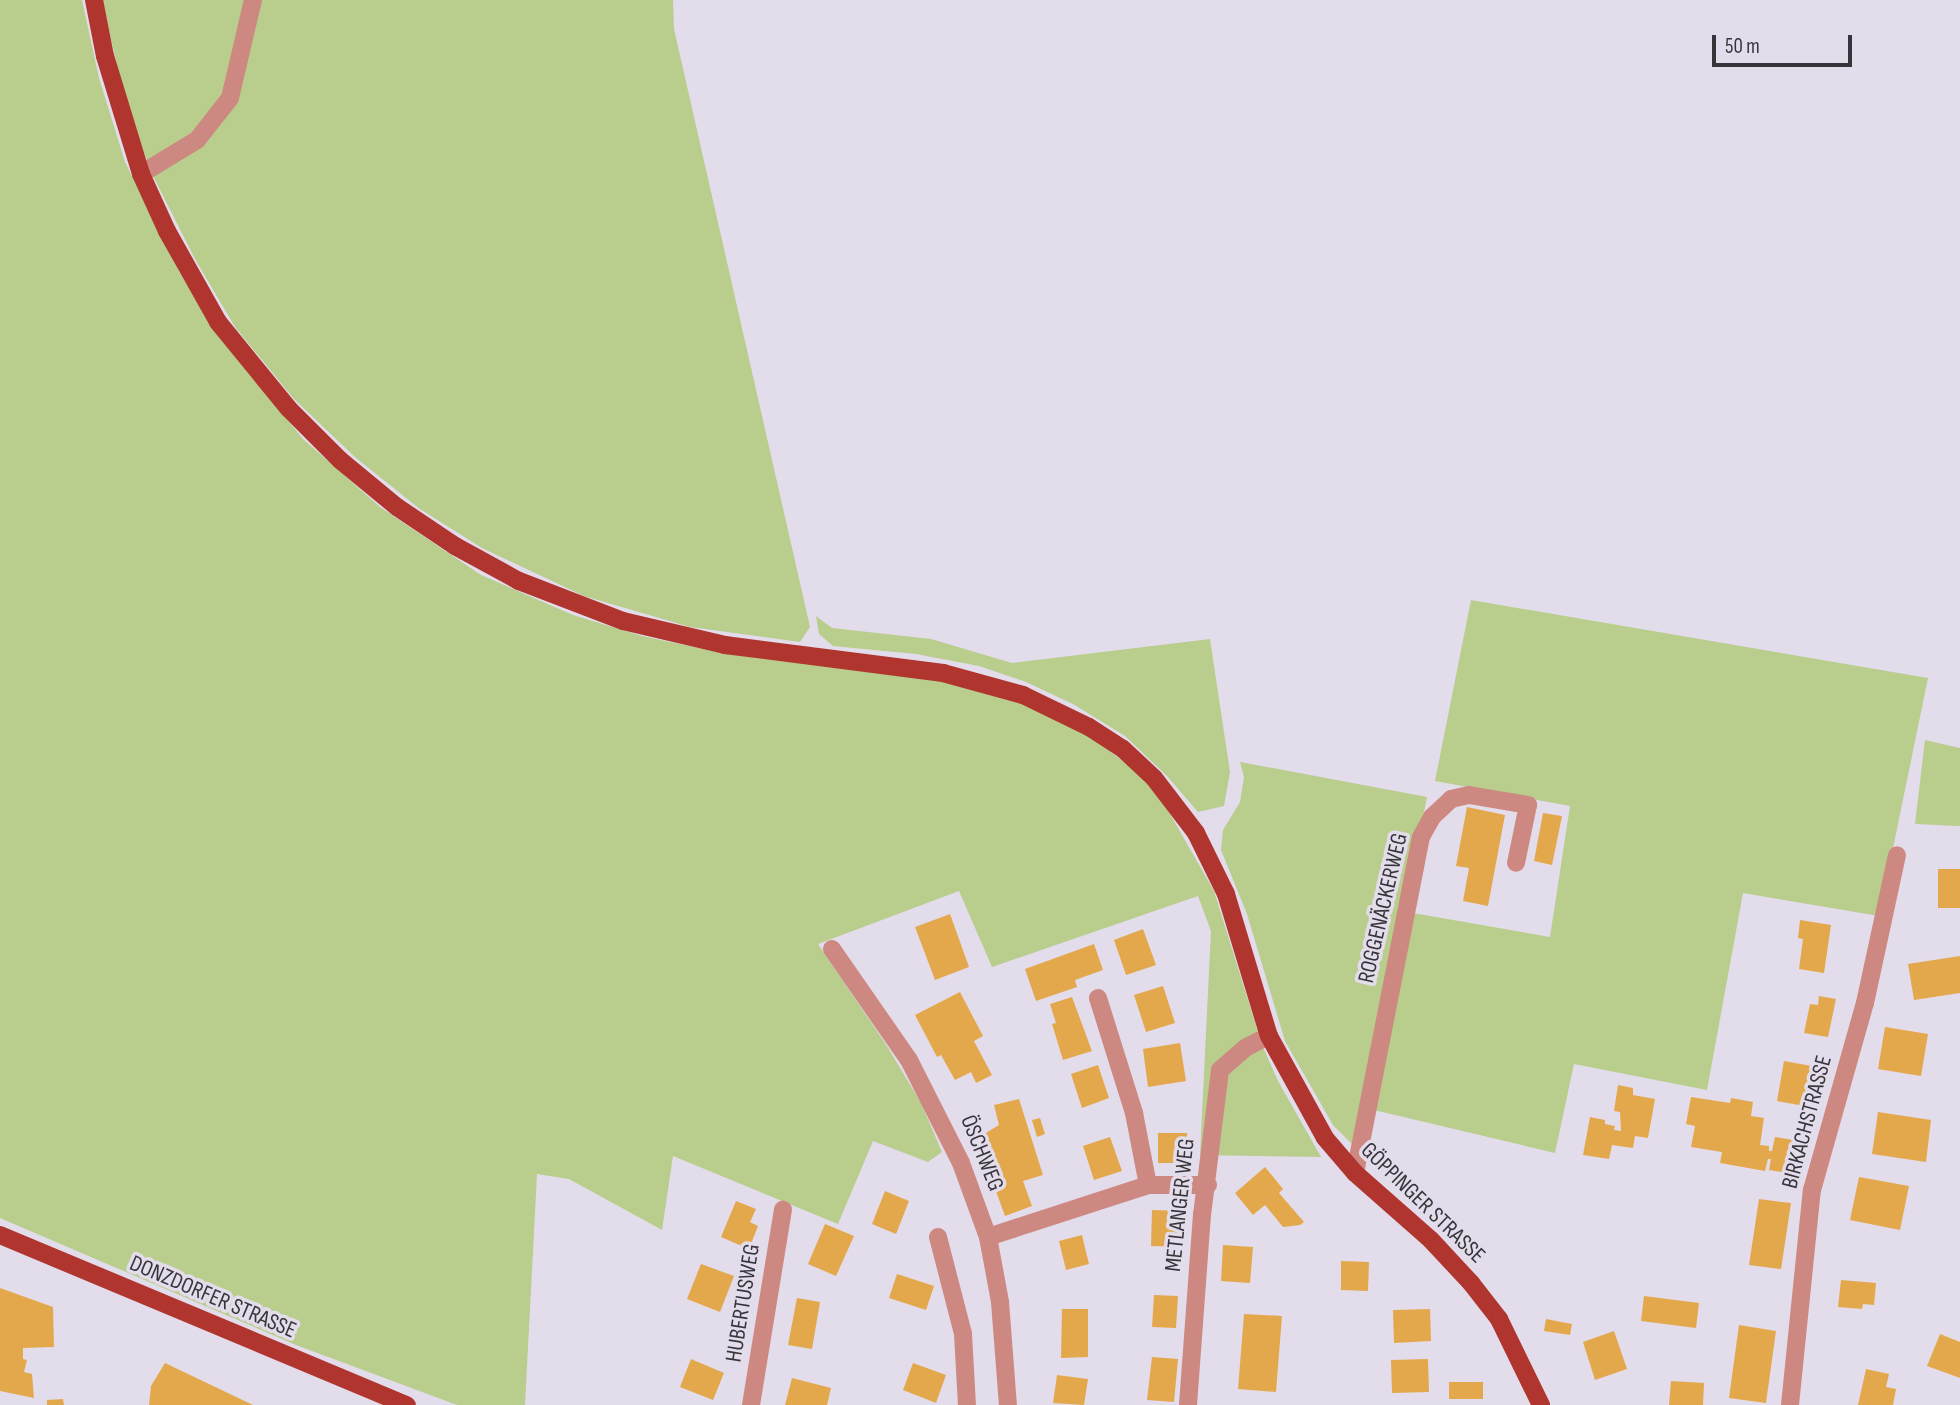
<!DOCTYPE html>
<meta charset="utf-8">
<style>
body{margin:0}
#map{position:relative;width:1960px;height:1405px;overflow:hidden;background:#e3dceb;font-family:"Sofia Sans Condensed",sans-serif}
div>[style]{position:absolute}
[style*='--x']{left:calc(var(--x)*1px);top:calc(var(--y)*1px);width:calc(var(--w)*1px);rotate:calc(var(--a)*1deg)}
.green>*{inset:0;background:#b9cd8d}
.building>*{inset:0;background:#e4a84c}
.minor>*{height:18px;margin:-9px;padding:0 9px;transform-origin:9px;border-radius:9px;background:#cd8981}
.major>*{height:18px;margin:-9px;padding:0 9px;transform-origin:9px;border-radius:9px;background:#b0352f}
span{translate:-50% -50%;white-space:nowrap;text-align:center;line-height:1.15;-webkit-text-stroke:7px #e3dceb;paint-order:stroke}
.street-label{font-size:23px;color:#37353a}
.scale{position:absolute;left:1712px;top:35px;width:140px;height:32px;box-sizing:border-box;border:4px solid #37353a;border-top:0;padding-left:9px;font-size:21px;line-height:24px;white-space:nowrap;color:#37353a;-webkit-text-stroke:5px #e3dceb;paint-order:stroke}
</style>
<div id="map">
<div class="green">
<i style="clip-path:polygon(0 0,82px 0,99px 78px,125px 162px,180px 273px,222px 339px,303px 439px,380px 507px,481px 575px,573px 615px,642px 636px,727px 654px,885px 670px,966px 686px,1016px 700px,1061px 719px,1105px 747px,1135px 771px,1162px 800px,1214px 891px,1262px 1045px,1278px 1081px,1321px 1157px,1200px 1155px,1211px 931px,1198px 896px,992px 967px,959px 891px,818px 944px,887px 1046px,921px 1103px,942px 1152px,928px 1162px,873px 1141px,838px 1224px,673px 1156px,662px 1230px,569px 1179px,537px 1174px,525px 1405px,457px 1405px,296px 1345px,0 1218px)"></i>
<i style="clip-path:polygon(102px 0,673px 0,674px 29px,810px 627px,800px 642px,690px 627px,584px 596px,482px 548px,420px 509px,356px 458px,294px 399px,235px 327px,195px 259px,152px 174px,126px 104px)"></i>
<i style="clip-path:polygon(1471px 600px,1928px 678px,1879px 916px,1743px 893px,1707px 1090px,1574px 1064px,1555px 1153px,1374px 1110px,1413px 913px,1550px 937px,1570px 806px,1435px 781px)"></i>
<i style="clip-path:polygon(816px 616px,832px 628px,931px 639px,1012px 663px,1210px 639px,1230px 772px,1224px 806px,1198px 812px,1167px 776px,1125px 736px,1073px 704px,1026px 682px,979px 666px,916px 654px,833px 646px,819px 634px)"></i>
<i style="clip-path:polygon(1925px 740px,1960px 748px,1960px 826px,1915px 824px)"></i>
<i style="clip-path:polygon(1240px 762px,1427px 797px,1361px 1131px,1354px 1146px,1333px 1125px,1285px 1041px,1247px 914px,1221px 850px,1223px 830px,1240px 802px,1244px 777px)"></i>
</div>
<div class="building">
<i style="clip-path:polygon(1467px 807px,1505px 815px,1488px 906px,1463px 901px,1469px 868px,1456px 866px)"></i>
<i style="clip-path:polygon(1543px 813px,1562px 816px,1552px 865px,1534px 861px)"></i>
<i style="clip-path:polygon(1938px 869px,1960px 869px,1960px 908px,1938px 908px)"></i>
<i style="clip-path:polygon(950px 914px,969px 967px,935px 980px,915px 927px)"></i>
<i style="clip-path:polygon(1800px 920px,1831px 925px,1824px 973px,1799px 969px,1803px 939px,1798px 938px)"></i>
<i style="clip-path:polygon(1143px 929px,1156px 965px,1126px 975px,1114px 940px)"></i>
<i style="clip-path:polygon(1094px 944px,1103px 970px,1075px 980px,1077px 987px,1036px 1001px,1025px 969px)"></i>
<i style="clip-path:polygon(1960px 956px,1960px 993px,1914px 1000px,1908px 964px)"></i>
<i style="clip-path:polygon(1163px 986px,1175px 1023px,1146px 1032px,1134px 995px)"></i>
<i style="clip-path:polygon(960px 992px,983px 1036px,974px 1041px,992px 1075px,976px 1083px,971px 1072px,955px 1080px,941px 1055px,937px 1057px,915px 1015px)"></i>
<i style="clip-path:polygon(1819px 996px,1836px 999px,1828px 1037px,1804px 1033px,1810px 1004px,1818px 1005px)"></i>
<i style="clip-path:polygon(1072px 997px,1092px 1051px,1063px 1060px,1052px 1024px,1056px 1023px,1050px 1004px)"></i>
<i style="clip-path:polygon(1885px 1027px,1928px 1034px,1921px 1076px,1878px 1069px)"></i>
<i style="clip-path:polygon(1180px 1043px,1186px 1081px,1148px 1087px,1143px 1049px)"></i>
<i style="clip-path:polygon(1784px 1061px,1817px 1067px,1810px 1107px,1777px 1101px)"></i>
<i style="clip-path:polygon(1098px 1065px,1109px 1098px,1082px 1108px,1071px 1074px)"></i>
<i style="clip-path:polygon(1618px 1085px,1633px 1088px,1633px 1095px,1655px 1099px,1648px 1138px,1635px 1136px,1633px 1148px,1612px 1145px,1609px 1159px,1583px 1155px,1590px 1117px,1605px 1120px,1605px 1124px,1615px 1126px,1614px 1130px,1621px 1131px,1620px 1112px,1614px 1111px)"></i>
<i style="clip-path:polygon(1691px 1097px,1730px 1103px,1731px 1098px,1753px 1102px,1751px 1116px,1764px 1118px,1760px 1145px,1769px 1146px,1769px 1151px,1772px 1151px,1775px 1137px,1799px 1141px,1794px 1174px,1769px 1170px,1771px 1159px,1768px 1159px,1765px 1171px,1720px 1163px,1722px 1152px,1691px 1147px,1695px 1126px,1686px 1124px)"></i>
<i style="clip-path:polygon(1019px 1099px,1043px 1175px,1023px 1181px,1032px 1206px,1005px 1216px,993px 1183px,999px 1181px,984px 1134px,999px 1125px,994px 1105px)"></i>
<i style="clip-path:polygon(1878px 1112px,1931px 1120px,1926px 1162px,1872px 1154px)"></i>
<i style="clip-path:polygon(1040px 1118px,1045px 1134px,1037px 1137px,1032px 1120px)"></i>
<i style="clip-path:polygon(1158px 1133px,1187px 1133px,1187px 1163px,1158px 1163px)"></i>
<i style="clip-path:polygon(1110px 1137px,1122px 1171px,1094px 1180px,1083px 1146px)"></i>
<i style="clip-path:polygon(1265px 1167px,1283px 1189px,1279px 1193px,1304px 1222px,1300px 1225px,1283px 1227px,1265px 1205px,1253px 1215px,1235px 1193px)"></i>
<i style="clip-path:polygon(1859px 1177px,1909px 1186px,1900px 1230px,1850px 1220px)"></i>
<i style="clip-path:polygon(885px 1191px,909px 1201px,896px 1234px,872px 1224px)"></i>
<i style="clip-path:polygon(1759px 1199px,1791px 1203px,1781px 1269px,1749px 1265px)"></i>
<i style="clip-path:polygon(736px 1201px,756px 1209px,750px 1222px,758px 1226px,749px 1249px,721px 1237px)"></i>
<i style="clip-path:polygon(1152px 1210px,1186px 1211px,1185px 1247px,1151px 1246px)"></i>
<i style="clip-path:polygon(825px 1224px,854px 1236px,836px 1276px,808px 1264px)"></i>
<i style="clip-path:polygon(1082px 1235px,1089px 1264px,1066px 1270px,1059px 1241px)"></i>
<i style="clip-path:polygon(1223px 1245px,1253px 1247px,1250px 1283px,1221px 1281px)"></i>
<i style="clip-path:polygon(1341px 1261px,1369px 1262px,1368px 1291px,1341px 1290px)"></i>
<i style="clip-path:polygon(701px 1264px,734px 1276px,720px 1312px,687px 1299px)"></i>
<i style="clip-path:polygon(897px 1274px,934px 1286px,926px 1310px,889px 1298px)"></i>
<i style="clip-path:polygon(1841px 1280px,1876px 1283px,1874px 1305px,1863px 1304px,1862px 1309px,1838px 1307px)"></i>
<i style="clip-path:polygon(0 1288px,53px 1307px,54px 1347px,23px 1348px,23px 1359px,27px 1360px,24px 1372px,32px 1374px,34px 1398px,0 1391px)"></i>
<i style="clip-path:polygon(1154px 1295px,1178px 1296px,1176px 1328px,1152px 1327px)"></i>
<i style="clip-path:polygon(1644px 1296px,1699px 1303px,1696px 1328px,1641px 1321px)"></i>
<i style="clip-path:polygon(797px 1298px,820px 1302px,812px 1349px,788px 1345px)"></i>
<i style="clip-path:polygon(1062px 1309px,1088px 1309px,1088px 1357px,1061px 1358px)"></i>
<i style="clip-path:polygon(1430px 1309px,1431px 1341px,1394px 1343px,1393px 1310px)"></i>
<i style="clip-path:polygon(1244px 1314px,1282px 1316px,1276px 1392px,1238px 1389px)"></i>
<i style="clip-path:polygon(1546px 1319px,1572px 1324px,1570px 1335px,1544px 1331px)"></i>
<i style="clip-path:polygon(1739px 1325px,1776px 1331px,1766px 1403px,1729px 1398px)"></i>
<i style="clip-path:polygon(1614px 1331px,1627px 1369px,1595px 1380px,1583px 1342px)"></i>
<i style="clip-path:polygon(1940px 1334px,1960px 1342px,1960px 1378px,1927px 1366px)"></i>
<i style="clip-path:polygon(1152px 1357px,1178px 1359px,1174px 1402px,1147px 1400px)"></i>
<i style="clip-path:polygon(691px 1359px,724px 1373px,713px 1400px,680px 1387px)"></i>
<i style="clip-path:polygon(1428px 1359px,1429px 1392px,1392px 1393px,1391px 1360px)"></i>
<i style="clip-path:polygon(165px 1363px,253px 1405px,149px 1405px,151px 1386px)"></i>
<i style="clip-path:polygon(913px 1363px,946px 1375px,936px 1403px,903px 1390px)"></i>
<i style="clip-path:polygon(1866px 1369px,1889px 1374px,1886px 1387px,1896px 1389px,1893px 1405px,1858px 1405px)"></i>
<i style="clip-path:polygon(1057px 1375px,1088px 1379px,1084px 1405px,1053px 1403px)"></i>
<i style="clip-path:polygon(792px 1378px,831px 1388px,827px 1405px,785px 1405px)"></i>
<i style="clip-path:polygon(1671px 1381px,1704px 1383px,1703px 1405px,1669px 1405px)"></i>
<i style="clip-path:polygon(1449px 1382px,1483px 1382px,1483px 1399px,1449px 1399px)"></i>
<i style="clip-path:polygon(63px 1399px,64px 1405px,47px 1405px,47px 1400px)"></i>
</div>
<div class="minor">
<i style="--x:141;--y:174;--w:66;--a:-31.3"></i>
<i style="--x:197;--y:140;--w:53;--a:-51.8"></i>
<i style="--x:230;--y:98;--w:101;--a:-76.8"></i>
<i style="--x:832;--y:949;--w:135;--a:55.3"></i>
<i style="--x:909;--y:1060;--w:115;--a:63.2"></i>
<i style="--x:961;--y:1163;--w:79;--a:70"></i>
<i style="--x:988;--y:1237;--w:66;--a:79.5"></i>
<i style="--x:1000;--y:1302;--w:103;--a:85.6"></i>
<i style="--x:1098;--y:998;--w:121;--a:72.6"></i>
<i style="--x:1134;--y:1113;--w:73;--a:79"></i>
<i style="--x:1355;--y:1173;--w:342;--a:-78.9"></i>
<i style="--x:1421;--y:837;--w:23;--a:-61"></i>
<i style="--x:1432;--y:817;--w:26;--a:-43"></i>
<i style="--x:1451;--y:799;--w:18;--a:-13"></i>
<i style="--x:1469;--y:795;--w:60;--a:9.6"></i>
<i style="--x:1528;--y:805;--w:59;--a:101.7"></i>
<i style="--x:938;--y:1237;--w:100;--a:75.5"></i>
<i style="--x:963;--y:1334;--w:71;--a:86.8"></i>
<i style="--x:988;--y:1237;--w:168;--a:-18"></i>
<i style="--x:1148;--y:1185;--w:60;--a:0"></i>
<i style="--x:751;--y:1405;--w:198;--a:-80.7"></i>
<i style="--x:1188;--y:1405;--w:191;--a:-85.8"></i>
<i style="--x:1202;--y:1215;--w:146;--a:-82.9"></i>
<i style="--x:1220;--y:1070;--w:33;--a:-41"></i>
<i style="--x:1245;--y:1048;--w:27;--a:-27"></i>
<i style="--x:1790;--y:1405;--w:216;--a:-84.2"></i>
<i style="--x:1812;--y:1190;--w:194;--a:-74.2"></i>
<i style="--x:1865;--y:1003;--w:151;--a:-77.8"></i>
</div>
<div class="major">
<i style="--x:94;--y:0;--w:57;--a:78.9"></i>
<i style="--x:105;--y:56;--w:123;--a:73"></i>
<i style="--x:141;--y:174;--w:63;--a:65.5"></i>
<i style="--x:167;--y:231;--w:104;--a:60.7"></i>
<i style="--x:218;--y:322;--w:112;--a:50.8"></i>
<i style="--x:289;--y:409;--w:72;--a:45"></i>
<i style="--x:340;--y:460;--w:74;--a:39.5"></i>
<i style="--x:397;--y:507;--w:70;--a:33.9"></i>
<i style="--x:455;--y:546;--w:73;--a:28.7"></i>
<i style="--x:519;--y:581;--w:111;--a:21"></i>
<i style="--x:623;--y:621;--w:105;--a:13.2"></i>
<i style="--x:725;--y:645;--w:220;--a:7.3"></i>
<i style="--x:943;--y:673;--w:83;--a:15.4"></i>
<i style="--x:1023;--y:695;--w:73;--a:25.9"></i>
<i style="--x:1089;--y:727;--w:40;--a:32.9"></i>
<i style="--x:1123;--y:749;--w:42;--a:43.1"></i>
<i style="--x:1154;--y:778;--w:69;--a:52.6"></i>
<i style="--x:1196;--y:833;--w:68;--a:63.8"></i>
<i style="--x:1226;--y:894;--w:148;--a:73.2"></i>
<i style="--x:1269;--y:1036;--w:116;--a:61.2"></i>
<i style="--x:1325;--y:1138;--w:46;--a:49.4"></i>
<i style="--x:1355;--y:1173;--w:101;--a:41.4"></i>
<i style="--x:1431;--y:1240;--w:59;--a:47.1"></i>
<i style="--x:1471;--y:1283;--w:46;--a:52.1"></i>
<i style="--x:1499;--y:1319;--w:96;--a:64"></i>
<i style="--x:0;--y:1235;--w:441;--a:22.7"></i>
</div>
<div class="street-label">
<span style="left:1383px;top:908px;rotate:-77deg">ROGGENÄCKERWEG</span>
<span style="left:1807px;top:1122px;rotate:-75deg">BIRKACHSTRASSE</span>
<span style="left:982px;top:1153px;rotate:68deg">ÖSCHWEG</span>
<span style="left:1423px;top:1203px;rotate:44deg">GÖPPINGER STRASSE</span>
<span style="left:1180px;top:1205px;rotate:-84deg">METLANGER WEG</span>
<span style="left:213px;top:1297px;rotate:23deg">DONZDORFER STRASSE</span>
<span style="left:743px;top:1303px;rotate:-81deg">HUBERTUSWEG</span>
</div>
<div class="scale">50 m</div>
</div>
